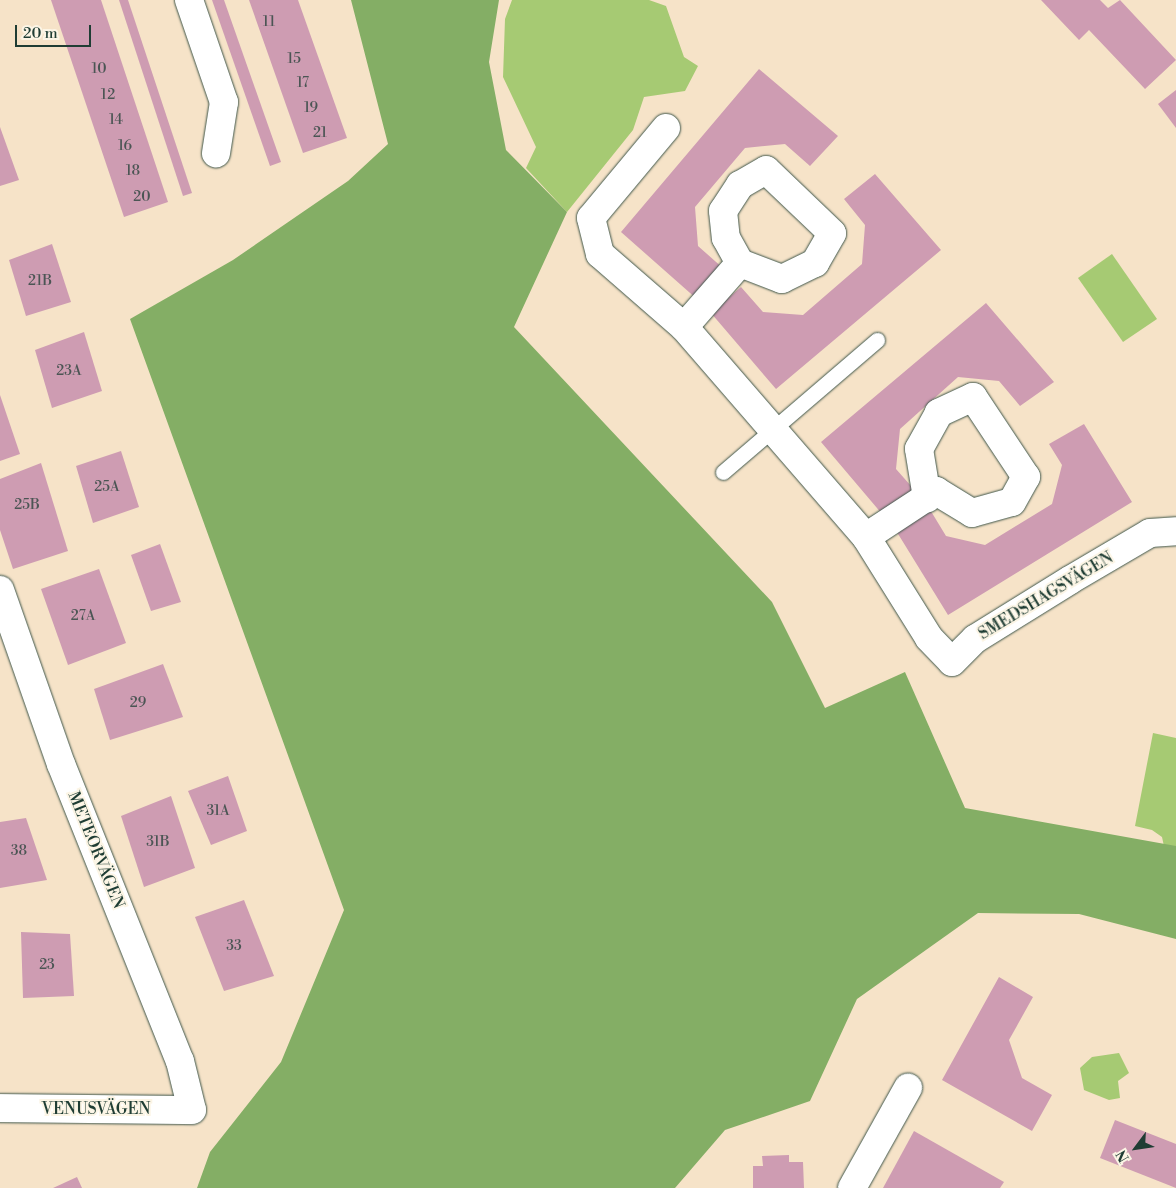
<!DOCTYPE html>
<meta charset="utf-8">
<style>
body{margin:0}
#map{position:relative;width:1176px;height:1188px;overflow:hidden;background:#f6e3c8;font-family:"Libre Bodoni",serif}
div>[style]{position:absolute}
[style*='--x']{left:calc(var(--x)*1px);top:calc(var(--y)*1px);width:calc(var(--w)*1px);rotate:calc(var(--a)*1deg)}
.green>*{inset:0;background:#a6ca73}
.forest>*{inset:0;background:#84ae65}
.building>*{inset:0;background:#ce9cb2}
.roads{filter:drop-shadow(0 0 1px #3f564a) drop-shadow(0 0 1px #3f564a)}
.lane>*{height:15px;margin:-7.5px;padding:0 7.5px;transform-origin:7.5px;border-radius:7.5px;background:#fff}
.street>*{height:28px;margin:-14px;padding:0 14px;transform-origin:14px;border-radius:14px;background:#fff}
span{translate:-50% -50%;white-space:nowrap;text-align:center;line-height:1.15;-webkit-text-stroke:4px #fcf5e5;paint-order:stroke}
.number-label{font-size:14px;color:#4b5554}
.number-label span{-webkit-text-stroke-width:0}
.street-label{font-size:16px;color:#1f3d34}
.north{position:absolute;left:1111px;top:1123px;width:50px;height:50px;-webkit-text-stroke:4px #fcf5e5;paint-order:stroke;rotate:239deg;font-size:14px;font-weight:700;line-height:20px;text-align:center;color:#1f3d34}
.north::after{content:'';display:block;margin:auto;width:18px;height:22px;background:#1f3d34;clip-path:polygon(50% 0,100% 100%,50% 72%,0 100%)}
.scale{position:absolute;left:15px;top:25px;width:76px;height:22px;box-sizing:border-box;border:2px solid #1f3d34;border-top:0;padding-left:6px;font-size:15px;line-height:18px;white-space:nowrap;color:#1f3d34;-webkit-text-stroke:4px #fcf5e5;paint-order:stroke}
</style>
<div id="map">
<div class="green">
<i style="clip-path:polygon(512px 0,649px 0,666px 6px,684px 57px,698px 66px,685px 91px,644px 97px,633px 130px,567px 212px,526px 168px,536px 147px,503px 77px,505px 19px)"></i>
<i style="clip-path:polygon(1112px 254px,1157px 319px,1123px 342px,1078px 278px)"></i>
<i style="clip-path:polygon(1153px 733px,1176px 738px,1176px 902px,1162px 837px,1152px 830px,1135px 826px)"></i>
<i style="clip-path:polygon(1119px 1053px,1129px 1073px,1118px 1081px,1120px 1098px,1109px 1100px,1084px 1090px,1080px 1068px,1092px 1057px)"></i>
</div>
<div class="forest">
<i style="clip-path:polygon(351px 0,499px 0,489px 62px,506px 150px,567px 212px,514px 327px,772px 602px,825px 708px,905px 672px,965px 808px,1176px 846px,1176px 939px,1079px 914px,978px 913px,857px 999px,810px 1101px,725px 1130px,675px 1188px,197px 1188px,210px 1152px,281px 1062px,344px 910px,130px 319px,233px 260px,348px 181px,388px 144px)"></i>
</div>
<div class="building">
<i style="clip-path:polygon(51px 0,101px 0,168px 202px,124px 217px)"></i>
<i style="clip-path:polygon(119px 0,128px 0,192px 193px,183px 196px)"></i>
<i style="clip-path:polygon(212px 0,224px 0,281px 162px,270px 166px)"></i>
<i style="clip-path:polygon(249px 0,298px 0,347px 138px,303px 153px)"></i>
<i style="clip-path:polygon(1041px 0,1100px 0,1108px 8px,1120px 0,1176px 60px,1145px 89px,1089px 30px,1079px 40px)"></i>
<i style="clip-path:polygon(759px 69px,838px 136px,810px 166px,785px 144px,745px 148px,695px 207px,698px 246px,724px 269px,698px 300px,621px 232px)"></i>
<i style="clip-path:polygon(1176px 90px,1176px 128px,1158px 104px)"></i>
<i style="clip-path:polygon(0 127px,19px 180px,0 186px)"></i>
<i style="clip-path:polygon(875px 174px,941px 250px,776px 389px,711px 313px,741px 287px,763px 312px,803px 315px,862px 264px,865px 225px,844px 199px)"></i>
<i style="clip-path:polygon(52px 244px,71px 302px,26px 316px,9px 260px)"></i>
<i style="clip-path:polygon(986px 303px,1054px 382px,1020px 406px,999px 381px,958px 377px,900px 429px,896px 469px,919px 495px,888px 521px,821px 442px)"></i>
<i style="clip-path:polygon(84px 332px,102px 391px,52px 408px,35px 350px)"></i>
<i style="clip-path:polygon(0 395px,20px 454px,0 461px)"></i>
<i style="clip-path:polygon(1084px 424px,1132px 502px,948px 615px,895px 529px,929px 508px,946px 536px,985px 545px,1052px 504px,1062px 465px,1049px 444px)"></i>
<i style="clip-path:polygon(121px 451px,139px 507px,93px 523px,76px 466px)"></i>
<i style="clip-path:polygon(41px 463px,68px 551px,13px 569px,0 530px,0 479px)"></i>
<i style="clip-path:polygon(160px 544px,181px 602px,151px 611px,131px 555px)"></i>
<i style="clip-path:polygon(99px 569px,126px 643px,68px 665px,41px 589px)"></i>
<i style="clip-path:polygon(163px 664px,183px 717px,110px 740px,94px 689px)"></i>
<i style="clip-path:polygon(228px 776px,247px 831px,211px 845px,188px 791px)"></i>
<i style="clip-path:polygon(171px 796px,195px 868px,144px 887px,121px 816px)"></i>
<i style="clip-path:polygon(26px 818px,47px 880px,0 888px,0 822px)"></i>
<i style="clip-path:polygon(244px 900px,274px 976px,224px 991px,195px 917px)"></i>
<i style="clip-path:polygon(21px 932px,70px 934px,74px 996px,23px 998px)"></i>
<i style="clip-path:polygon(999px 977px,1033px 997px,1009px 1040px,1022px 1078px,1052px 1095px,1032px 1131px,942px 1080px)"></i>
<i style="clip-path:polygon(1115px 1120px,1176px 1144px,1176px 1188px,1100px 1158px)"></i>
<i style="clip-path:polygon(914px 1131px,1004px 1182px,1000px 1188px,883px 1188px)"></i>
<i style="clip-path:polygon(789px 1155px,789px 1162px,803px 1162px,804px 1188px,753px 1188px,753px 1166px,763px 1166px,762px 1156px)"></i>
<i style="clip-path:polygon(77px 1177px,82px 1188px,53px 1188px)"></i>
</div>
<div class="roads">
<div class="lane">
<i style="--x:723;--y:472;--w:203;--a:-40.6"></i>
</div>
<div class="street">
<i style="--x:189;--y:0;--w:108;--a:71.1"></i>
<i style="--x:224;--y:102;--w:52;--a:98.9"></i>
<i style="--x:666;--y:128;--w:117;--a:129.8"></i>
<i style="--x:591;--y:218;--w:37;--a:76"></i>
<i style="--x:600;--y:254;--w:111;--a:41"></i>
<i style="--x:684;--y:327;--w:278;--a:49.1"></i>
<i style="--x:866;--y:537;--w:119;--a:58"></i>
<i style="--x:929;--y:638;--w:33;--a:46"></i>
<i style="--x:952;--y:662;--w:33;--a:-45"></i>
<i style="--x:975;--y:639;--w:112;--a:-31.8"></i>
<i style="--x:1070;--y:580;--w:93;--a:-30.4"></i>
<i style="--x:1150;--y:533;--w:26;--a:-4"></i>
<i style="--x:684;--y:327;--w:85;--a:-48.8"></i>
<i style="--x:740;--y:263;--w:45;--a:20.9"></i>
<i style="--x:782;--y:279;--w:37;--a:-26"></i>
<i style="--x:815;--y:263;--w:34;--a:-60"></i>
<i style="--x:832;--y:233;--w:91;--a:-136.3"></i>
<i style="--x:766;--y:170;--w:30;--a:150"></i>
<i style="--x:740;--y:185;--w:31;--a:123"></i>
<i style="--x:723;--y:211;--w:27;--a:84"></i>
<i style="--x:726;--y:238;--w:29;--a:61"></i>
<i style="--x:866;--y:537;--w:84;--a:-33.3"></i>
<i style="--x:936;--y:491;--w:42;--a:31.4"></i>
<i style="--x:972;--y:513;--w:41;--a:-15.4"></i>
<i style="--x:1012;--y:502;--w:29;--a:-61"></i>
<i style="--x:1026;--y:477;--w:96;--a:-123.5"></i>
<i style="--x:973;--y:397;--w:38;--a:155"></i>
<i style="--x:939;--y:413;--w:41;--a:119.1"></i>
<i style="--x:919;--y:449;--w:50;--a:80.7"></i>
<i style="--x:0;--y:590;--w:184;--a:70.7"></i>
<i style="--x:61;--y:764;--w:320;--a:68.2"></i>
<i style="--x:180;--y:1061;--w:50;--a:76.2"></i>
<i style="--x:192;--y:1110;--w:192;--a:-179.4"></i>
<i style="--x:852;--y:1188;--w:115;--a:-60.8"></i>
</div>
</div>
<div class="number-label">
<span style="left:269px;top:22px">11</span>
<span style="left:294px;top:59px">15</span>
<span style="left:99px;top:69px">10</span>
<span style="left:303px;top:83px">17</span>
<span style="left:108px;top:95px">12</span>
<span style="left:311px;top:108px">19</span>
<span style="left:116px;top:120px">14</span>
<span style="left:320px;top:133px">21</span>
<span style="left:125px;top:146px">16</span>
<span style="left:133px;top:171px">18</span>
<span style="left:142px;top:197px">20</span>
<span style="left:40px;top:281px">21B</span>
<span style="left:69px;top:371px">23A</span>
<span style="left:107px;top:487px">25A</span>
<span style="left:27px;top:505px">25B</span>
<span style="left:83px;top:616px">27A</span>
<span style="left:138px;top:703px">29</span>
<span style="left:218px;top:811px">31A</span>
<span style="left:158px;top:842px">31B</span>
<span style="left:19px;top:851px">38</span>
<span style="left:234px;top:946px">33</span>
<span style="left:47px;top:965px">23</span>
</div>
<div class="street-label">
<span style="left:1046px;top:596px;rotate:-31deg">SMEDSHAGSVÄGEN</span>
<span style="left:96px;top:850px;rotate:68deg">METEORVÄGEN</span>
<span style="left:96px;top:1109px">VENUSVÄGEN</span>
</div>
<div class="north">N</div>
<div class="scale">20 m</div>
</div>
